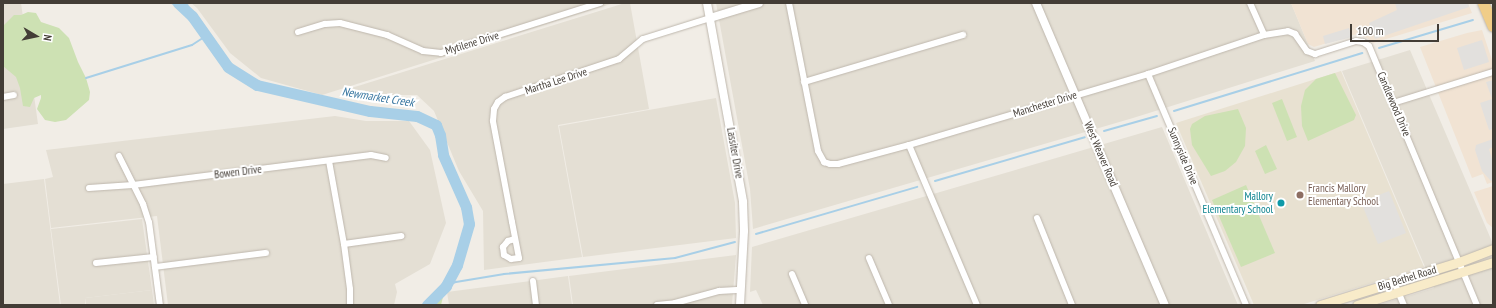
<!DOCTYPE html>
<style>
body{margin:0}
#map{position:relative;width:1496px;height:308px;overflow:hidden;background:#f1ede6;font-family:"PT Sans Narrow",sans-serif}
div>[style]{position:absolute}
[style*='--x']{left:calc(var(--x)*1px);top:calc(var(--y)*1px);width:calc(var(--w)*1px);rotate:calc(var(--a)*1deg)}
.residential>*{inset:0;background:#e4dfd4}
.commercial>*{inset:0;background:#f1e3d3}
.education>*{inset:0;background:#e8e1d1}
.green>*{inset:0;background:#cde1b3}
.parking>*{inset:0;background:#e2e0dd}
.water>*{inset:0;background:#a8cfe7}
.stream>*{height:2px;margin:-1px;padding:0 1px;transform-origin:1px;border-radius:1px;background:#a8cfe7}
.river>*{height:11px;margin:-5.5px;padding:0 5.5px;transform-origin:5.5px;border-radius:5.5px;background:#a8cfe7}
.roads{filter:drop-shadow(0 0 1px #beb7ad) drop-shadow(0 0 1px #beb7ad)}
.minor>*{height:6px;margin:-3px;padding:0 3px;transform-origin:3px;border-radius:3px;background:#fff}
.tertiary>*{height:8px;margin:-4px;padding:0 4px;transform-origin:4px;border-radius:4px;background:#fff}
.secondary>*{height:9px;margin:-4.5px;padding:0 4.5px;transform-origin:4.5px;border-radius:4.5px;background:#f8ebc9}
.trunk>*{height:11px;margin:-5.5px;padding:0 5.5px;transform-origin:5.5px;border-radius:5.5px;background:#f0cd88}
.dots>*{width:11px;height:11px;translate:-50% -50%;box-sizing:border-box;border:2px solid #fff;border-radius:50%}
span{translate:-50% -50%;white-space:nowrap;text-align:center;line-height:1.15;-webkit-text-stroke:4px #fff;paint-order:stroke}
.street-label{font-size:11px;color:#433d36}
.education-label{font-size:11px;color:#785e54}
.left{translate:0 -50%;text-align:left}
.culture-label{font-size:11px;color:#0d838f}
.right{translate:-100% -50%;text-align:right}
.water-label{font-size:12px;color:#3c79a2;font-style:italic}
.frame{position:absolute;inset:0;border:4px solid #433d36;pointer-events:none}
.north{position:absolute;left:16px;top:16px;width:40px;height:40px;-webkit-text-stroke:3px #fff;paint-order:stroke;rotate:99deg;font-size:11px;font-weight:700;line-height:16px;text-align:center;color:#433d36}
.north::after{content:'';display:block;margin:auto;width:14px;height:18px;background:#433d36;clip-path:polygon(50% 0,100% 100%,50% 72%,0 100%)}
.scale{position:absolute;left:1350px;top:24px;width:89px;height:18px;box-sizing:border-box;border:2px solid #433d36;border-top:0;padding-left:5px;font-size:12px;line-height:14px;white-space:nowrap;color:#433d36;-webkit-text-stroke:3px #fff;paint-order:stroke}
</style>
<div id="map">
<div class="residential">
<i style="clip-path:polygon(3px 3px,21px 3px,38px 124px,3px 129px)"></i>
<i style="clip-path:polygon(191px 3px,614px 3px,322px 95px,261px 78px,230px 53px,197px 8px)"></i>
<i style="clip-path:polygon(625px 3px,630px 3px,649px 109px,558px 125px,582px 257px,484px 270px,483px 211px,459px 171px,434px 111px,417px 95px,377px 95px,347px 92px,345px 90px)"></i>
<i style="clip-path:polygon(716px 3px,1291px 3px,1315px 61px,1133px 118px,753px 229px,750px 189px)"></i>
<i style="clip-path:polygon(1410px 50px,1493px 244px,1493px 305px,1378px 305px,1434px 288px,1342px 71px)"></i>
<i style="clip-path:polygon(716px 98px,735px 203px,736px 238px,583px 257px,559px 126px)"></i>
<i style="clip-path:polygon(335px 116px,366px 121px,409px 121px,430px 150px,446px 223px,430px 264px,395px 284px,397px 292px,394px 305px,168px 305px,157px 216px,51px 228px,45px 179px,53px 177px,46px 150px)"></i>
<i style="clip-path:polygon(1162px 127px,1238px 305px,763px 305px,756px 290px,750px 292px,752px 247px)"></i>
<i style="clip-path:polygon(44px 179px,60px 305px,3px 305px,3px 184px)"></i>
<i style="clip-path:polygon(142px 219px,152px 290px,85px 298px,85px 305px,61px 305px,51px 229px)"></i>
<i style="clip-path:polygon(736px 255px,732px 305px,573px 305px,569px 276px)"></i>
<i style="clip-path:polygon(568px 276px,572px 305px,449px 305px,447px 292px)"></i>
<i style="clip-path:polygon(152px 290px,154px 305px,86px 305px,85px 298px)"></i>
</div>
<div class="commercial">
<i style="clip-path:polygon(1291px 3px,1468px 3px,1472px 13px,1373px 43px,1367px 38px,1357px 34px,1314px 47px,1308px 44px)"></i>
<i style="clip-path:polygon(1482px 30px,1493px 63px,1493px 182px,1487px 184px,1483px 174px,1472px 178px,1420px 47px,1467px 33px)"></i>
<i style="clip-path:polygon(1493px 186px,1493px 228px,1487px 223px,1474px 192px)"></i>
</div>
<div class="education">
<i style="clip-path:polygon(1341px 71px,1424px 267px,1301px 305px,1254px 305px,1176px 123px)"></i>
</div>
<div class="green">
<i style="clip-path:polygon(28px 12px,36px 13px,41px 22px,59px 28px,69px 38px,78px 62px,86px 78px,90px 92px,89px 100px,66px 120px,55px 122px,45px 120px,37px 109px,41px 98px,41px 95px,34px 98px,30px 107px,23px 106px,20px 88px,16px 77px,3px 66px,3px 26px,14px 15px,21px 15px)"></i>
<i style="clip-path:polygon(1335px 73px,1356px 115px,1354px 120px,1308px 141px,1302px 126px,1301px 106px,1305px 90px,1316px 79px)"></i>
<i style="clip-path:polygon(1282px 99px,1297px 137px,1287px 141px,1272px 103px)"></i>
<i style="clip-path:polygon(1238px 109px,1246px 128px,1245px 146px,1236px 162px,1225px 171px,1211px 176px,1192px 145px,1190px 129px,1192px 124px,1205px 116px)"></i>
<i style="clip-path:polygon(1266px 145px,1277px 169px,1265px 174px,1255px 151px)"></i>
<i style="clip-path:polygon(1246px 185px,1275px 253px,1241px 267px,1212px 200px)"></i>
<i style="clip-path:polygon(444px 293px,441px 305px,431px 305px)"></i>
</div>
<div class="parking">
<i style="clip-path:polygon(1395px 3px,1468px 3px,1469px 7px,1375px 39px,1369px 23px,1397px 10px)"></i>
<i style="clip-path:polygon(1349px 28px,1352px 37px,1325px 44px,1323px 36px)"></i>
<i style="clip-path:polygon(1482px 40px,1489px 62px,1464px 70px,1457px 48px)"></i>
<i style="clip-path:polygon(1493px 80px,1493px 129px,1489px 130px,1480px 103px,1492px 99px,1486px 82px)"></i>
<i style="clip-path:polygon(1493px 139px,1493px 147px,1489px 149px,1493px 163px,1493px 180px,1491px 181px,1482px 171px,1475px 150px,1476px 145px)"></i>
<i style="clip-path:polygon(1389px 191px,1406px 233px,1378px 244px,1361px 202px)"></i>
</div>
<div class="water">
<i style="clip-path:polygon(170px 3px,185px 3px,189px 5px,179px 9px)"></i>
</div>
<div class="stream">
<i style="--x:1379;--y:48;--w:98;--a:-16.6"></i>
<i style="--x:86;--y:78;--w:111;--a:-17.3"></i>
<i style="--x:192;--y:45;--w:17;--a:-33"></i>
<i style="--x:1174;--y:111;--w:197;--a:-17.1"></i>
<i style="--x:1104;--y:131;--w:55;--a:-15.8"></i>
<i style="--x:935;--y:181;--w:156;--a:-16.3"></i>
<i style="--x:756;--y:234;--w:168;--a:-16.3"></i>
<i style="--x:446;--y:286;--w:11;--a:-22"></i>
<i style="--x:456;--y:282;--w:49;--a:-9.5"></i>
<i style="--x:504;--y:274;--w:172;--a:-5.3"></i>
<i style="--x:675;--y:258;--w:62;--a:-14.9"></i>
</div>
<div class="river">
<i style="--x:178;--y:3;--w:19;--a:43"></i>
<i style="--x:192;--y:16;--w:62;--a:54.8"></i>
<i style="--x:228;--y:67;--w:34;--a:32"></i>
<i style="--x:257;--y:85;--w:116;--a:13"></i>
<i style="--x:370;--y:111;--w:47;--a:6.1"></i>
<i style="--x:417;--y:116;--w:21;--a:25"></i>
<i style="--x:436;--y:125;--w:11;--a:68"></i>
<i style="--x:440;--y:135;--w:20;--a:81"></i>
<i style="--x:443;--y:155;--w:57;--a:66.1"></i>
<i style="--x:466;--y:207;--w:17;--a:80"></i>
<i style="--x:469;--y:224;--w:43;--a:106.3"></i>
<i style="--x:457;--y:265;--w:24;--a:118"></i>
<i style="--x:446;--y:286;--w:27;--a:135"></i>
</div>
<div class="roads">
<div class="minor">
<i style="--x:789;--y:3;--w:151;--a:78.9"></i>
<i style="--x:818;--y:151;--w:13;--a:61"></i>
<i style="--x:824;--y:162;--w:6;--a:18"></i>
<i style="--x:830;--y:164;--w:8;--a:0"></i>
<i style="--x:838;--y:164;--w:73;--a:-15"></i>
<i style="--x:909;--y:145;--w:249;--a:-16.5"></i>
<i style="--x:1148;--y:74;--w:122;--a:-18.6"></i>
<i style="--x:1264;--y:35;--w:24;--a:-9"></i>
<i style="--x:1288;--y:31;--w:8;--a:23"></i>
<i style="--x:1295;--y:34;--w:21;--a:55"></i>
<i style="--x:1307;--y:51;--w:9;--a:21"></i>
<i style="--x:1315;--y:54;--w:43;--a:-17.6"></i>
<i style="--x:1356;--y:41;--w:7;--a:8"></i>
<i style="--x:1363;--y:42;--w:7;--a:34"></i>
<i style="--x:1369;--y:46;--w:281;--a:67.4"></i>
<i style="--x:1250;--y:3;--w:35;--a:66"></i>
<i style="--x:298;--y:32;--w:28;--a:-17"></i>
<i style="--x:325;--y:24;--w:15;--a:-4"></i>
<i style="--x:340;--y:23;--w:49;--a:14.3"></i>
<i style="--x:387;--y:35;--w:39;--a:24"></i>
<i style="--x:423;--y:51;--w:18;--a:6"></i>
<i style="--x:441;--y:53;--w:167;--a:-17.5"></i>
<i style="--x:1148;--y:74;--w:251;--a:67"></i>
<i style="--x:804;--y:82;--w:166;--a:-16.5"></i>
<i style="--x:3;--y:97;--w:11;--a:-10"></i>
<i style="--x:1393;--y:103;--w:105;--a:-17.2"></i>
<i style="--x:909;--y:145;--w:174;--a:67"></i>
<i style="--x:119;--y:156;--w:54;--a:63.4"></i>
<i style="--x:143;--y:204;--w:19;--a:72"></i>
<i style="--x:149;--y:222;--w:84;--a:82.5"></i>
<i style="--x:329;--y:161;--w:84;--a:79.8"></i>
<i style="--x:344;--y:244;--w:45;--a:82.4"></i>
<i style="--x:350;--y:289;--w:16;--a:90"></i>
<i style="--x:89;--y:188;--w:44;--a:-3.9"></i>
<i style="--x:133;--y:185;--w:240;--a:-7.2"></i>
<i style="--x:371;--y:155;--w:15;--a:11"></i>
<i style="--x:1037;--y:218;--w:94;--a:68.1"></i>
<i style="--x:515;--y:239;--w:7;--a:164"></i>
<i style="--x:508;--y:241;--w:8;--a:130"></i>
<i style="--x:503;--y:247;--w:8;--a:83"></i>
<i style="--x:504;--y:255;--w:8;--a:30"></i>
<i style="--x:511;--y:259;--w:8;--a:-7"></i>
<i style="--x:519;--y:258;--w:37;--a:-101"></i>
<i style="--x:512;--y:222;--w:103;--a:-100.7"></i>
<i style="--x:493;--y:121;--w:12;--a:-85"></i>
<i style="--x:494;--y:109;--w:8;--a:-60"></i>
<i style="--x:498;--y:102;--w:9;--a:-36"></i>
<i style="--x:505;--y:97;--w:120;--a:-18.4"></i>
<i style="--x:619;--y:59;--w:31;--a:-40"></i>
<i style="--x:643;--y:39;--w:70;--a:-17.4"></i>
<i style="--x:344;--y:244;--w:58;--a:-8"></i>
<i style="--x:869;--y:258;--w:51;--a:66.9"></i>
<i style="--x:96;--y:263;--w:58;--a:-5.9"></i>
<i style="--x:155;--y:267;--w:112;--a:-7.2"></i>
<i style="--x:792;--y:274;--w:34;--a:67"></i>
<i style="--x:533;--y:281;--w:24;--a:83"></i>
<i style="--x:1394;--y:282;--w:25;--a:67"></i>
<i style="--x:657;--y:305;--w:18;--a:-6"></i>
<i style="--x:675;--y:303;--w:46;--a:-15.3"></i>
<i style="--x:719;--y:291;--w:22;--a:-3"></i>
</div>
<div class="tertiary">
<i style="--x:707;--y:3;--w:202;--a:79.7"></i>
<i style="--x:743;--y:202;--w:29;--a:88"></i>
<i style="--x:744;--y:231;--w:74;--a:93.1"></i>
<i style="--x:1036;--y:3;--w:328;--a:66.9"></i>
<i style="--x:710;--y:18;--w:51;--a:-17"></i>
</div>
<div class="secondary">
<i style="--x:1320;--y:305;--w:145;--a:-17.2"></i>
<i style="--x:1459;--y:262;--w:36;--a:-21"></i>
<i style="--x:1357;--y:305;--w:143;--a:-17.5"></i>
</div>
<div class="trunk">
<i style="--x:1483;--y:3;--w:25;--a:67"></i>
</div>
</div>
<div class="dots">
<i style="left:1300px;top:195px;background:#8d6e63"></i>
<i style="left:1281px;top:203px;background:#0f9aa8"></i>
</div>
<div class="street-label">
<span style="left:472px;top:43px;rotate:-17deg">Mytilene Drive</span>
<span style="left:556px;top:81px;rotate:-18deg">Martha Lee Drive</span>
<span style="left:1045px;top:104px;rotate:-17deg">Manchester Drive</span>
<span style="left:1394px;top:104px;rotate:67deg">Candlewood Drive</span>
<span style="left:735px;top:153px;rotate:80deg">Lassiter Drive</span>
<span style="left:1101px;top:154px;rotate:67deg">West Weaver Road</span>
<span style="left:1183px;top:156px;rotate:67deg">Sunnyside Drive</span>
<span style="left:238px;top:172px;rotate:-7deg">Bowen Drive</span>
<span style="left:1407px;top:278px;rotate:-17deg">Big Bethel Road</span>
</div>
<div class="education-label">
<span class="left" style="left:1308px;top:195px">Francis Mallory<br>Elementary School</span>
</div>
<div class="culture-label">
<span class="right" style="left:1273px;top:203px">Mallory<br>Elementary School</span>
</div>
<div class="water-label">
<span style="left:378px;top:97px;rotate:9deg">Newmarket Creek</span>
</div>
<div class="frame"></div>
<div class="north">N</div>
<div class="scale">100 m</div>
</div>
